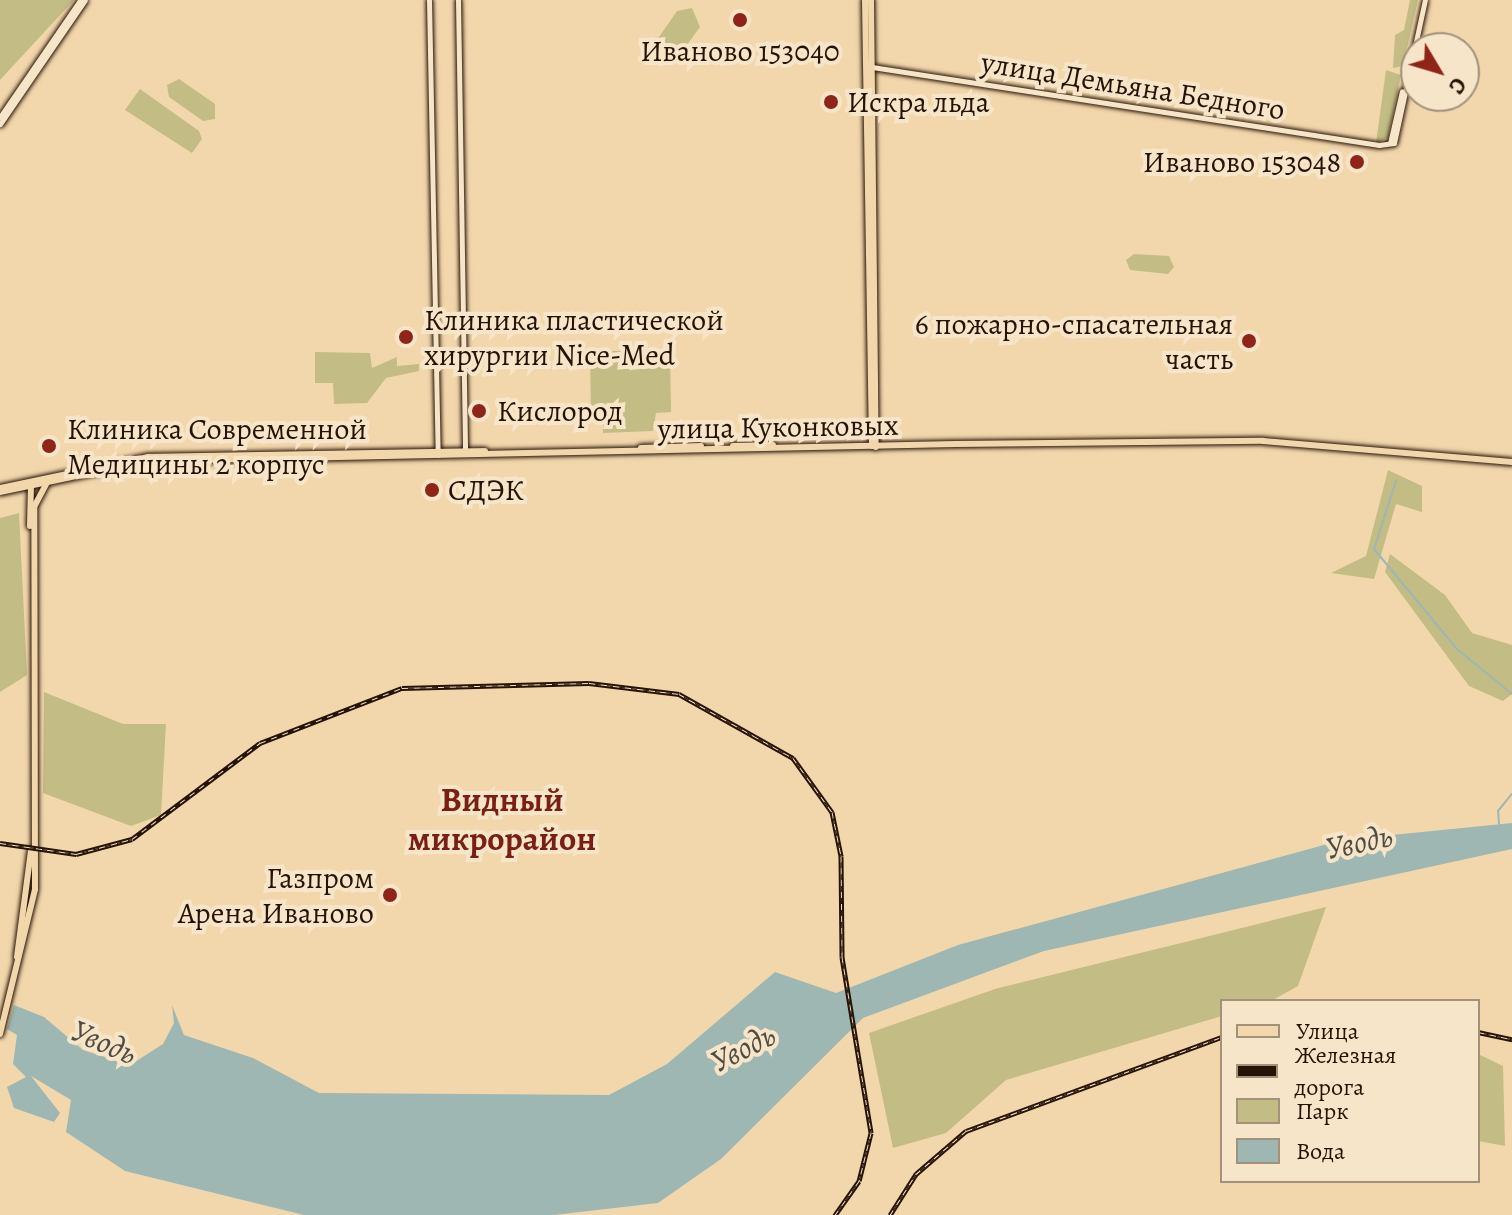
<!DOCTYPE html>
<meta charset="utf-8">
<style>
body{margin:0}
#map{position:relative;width:1512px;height:1215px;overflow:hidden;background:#f3d7ac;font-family:Alegreya,serif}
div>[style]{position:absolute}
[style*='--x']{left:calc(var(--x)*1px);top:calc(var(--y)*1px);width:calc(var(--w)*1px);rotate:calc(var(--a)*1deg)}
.green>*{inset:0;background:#c3bc84}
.water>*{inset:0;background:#9eb7b3}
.stream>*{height:2px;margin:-1px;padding:0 1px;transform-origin:1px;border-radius:1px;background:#9eb7b3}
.roads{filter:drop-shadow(0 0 2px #261306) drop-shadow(0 0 2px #261306)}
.secondary>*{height:5px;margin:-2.5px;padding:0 2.5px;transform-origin:2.5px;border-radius:2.5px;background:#f7e5c9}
.primary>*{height:6px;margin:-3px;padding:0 3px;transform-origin:3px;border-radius:3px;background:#f3d7ac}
.rail>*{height:5px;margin-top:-2.5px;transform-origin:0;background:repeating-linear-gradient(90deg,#f7e5c9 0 6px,#261306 0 12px);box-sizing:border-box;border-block:2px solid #261306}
.dots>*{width:22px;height:22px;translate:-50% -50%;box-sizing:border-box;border:4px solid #f7e5c9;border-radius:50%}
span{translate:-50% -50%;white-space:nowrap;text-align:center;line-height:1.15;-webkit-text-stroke:8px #f7e5c9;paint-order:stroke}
.poi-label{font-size:30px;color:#261306}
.left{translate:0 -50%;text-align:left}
.right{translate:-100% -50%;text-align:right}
.street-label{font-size:30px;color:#261306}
.water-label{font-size:32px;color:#504c43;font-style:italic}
.quarter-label{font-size:34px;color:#7a1f14;font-weight:700}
.legend{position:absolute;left:1220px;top:999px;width:260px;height:184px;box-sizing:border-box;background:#f7e5c9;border:2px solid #a3917b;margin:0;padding:10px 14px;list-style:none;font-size:24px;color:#261306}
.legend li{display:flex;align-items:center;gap:16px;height:40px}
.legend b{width:40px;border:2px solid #a3917b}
.north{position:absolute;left:1400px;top:32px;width:80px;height:80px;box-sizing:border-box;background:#f7e5c9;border:2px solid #a3917b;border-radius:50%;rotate:128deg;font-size:22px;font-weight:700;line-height:32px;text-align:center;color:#261306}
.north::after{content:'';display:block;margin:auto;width:28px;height:36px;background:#8f2418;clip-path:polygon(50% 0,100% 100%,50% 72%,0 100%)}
</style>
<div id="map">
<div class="green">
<i style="clip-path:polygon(0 0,74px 0,0 80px)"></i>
<i style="clip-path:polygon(1410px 0,1418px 0,1403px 66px,1393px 68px,1395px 35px,1404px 30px)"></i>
<i style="clip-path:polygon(692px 8px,700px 27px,679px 56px,661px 57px,657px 40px,677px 11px)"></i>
<i style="clip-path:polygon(1386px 70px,1401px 75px,1388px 137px,1376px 143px)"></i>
<i style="clip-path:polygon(179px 79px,215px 104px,215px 119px,203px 121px,169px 97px,167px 85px)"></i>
<i style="clip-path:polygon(140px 89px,199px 131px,202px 139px,192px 153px,125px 110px)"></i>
<i style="clip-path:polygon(1134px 254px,1169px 256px,1174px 267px,1168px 274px,1130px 270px,1126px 260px)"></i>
<i style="clip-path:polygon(590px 351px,670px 351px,671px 412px,656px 413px,653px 431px,603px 433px,603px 421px,591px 420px)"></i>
<i style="clip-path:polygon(315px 352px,370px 353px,372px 368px,397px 357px,397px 366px,419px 364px,419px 371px,386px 378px,367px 403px,334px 404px,333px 383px,315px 383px)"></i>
<i style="clip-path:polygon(1388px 470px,1422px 486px,1422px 512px,1396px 504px,1374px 579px,1331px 573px,1366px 556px)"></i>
<i style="clip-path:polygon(19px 513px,27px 675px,0 692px,0 518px)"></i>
<i style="clip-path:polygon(1390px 554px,1445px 595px,1472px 633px,1512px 645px,1512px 694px,1503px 701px,1469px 686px,1385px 572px)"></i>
<i style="clip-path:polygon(44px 692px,123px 724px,166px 724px,161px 815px,131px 826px,43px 793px)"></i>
<i style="clip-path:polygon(1326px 907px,1298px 986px,1271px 1001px,1222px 1001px,1222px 1016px,1006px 1080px,946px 1133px,893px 1148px,869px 1033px,995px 989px)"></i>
<i style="clip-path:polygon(1478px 1054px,1503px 1066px,1505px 1146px,1478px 1141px)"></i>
</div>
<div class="water">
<i style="clip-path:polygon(1512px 823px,1512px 849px,1044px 951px,863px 1018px,721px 1159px,658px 1203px,554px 1215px,304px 1215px,125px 1171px,66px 1132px,71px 1100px,31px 1076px,60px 1113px,54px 1122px,14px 1108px,7px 1087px,26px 1077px,13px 1064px,17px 1035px,7px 1029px,14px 1005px,44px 1017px,83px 1050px,130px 1065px,163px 1044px,174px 1023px,172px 1005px,184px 1035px,253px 1058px,319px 1093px,609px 1095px,667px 1064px,775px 972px,836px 993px,958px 945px,1342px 840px)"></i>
</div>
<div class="stream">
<i style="--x:1396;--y:481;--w:71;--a:107.9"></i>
<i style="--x:1374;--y:549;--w:130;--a:50.3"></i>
<i style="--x:1457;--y:649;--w:71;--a:39.3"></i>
<i style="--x:1499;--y:824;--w:13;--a:-94"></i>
<i style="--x:1498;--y:811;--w:22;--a:-51"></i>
</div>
<div class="roads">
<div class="secondary">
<i style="--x:429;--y:0;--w:455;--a:88.9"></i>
<i style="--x:458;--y:0;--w:451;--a:89.1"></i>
<i style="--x:872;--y:67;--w:513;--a:8.75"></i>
<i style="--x:1379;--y:145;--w:15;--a:-8"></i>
<i style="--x:1394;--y:143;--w:146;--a:-77.8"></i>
<i style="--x:0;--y:117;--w:142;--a:-55.6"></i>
<i style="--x:0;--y:124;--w:150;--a:-55.6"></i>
<i style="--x:1390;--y:143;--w:53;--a:-77"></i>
</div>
<div class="primary">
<i style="--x:865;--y:0;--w:446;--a:89.1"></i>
<i style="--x:871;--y:0;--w:447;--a:89.4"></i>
<i style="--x:733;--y:446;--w:40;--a:-1.4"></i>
<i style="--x:641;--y:448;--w:60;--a:-1.9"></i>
<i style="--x:0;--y:488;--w:151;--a:-11.8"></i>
<i style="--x:148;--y:457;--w:337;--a:-1"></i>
<i style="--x:0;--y:492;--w:152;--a:-11.8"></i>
<i style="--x:149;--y:461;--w:807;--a:-1.21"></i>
<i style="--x:956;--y:444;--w:307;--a:-0.6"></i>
<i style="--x:1263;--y:441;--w:250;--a:4.8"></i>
<i style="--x:30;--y:526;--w:40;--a:-88.6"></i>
<i style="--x:17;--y:957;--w:108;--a:-82.5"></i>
<i style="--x:0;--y:1034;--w:149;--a:-76.4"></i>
<i style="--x:35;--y:889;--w:382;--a:-90.1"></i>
<i style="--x:34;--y:507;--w:27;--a:-62"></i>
</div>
</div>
<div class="rail">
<i style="--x:0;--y:843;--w:77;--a:8.2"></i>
<i style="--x:76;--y:854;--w:58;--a:-15"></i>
<i style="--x:132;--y:839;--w:160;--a:-36.9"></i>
<i style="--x:260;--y:743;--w:152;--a:-21.2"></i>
<i style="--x:402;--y:688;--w:187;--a:-1.5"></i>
<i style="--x:589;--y:683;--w:91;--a:7"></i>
<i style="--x:679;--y:694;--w:131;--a:29.3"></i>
<i style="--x:793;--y:758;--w:67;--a:54.2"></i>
<i style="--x:832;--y:812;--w:45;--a:78.4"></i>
<i style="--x:841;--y:856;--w:101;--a:89.4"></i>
<i style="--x:842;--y:957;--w:178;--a:80.6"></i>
<i style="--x:871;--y:1133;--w:49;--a:104"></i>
<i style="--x:859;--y:1181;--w:42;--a:125.2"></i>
<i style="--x:1478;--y:1032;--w:35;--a:12"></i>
<i style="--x:890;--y:1215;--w:49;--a:-57.6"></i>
<i style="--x:916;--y:1174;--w:66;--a:-40.7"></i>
<i style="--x:966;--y:1131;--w:273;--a:-20.2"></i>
</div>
<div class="dots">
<i style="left:740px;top:20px;background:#8f2418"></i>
<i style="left:831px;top:102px;background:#8f2418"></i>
<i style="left:1357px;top:162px;background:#8f2418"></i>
<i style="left:406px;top:337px;background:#8f2418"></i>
<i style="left:1249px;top:341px;background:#8f2418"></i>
<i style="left:479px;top:411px;background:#8f2418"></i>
<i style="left:49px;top:446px;background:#8f2418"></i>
<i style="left:432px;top:490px;background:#8f2418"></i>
<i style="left:390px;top:895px;background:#8f2418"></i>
</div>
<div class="poi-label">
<span style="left:740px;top:51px">Иваново 153040</span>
<span class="left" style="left:847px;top:102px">Искра льда</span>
<span class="right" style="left:1341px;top:162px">Иваново 153048</span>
<span class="left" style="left:424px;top:337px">Клиника пластической<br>хирургии Nice-Med</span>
<span class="right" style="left:1233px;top:341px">6 пожарно-спасательная<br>часть</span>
<span class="left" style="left:497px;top:411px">Кислород</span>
<span class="left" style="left:67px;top:446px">Клиника Современной<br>Медицины 2 корпус</span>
<span class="left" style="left:448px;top:490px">СДЭК</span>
<span class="right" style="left:374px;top:895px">Газпром<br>Арена Иваново</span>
</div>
<div class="street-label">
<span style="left:1133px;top:86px;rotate:9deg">улица Демьяна Бедного</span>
<span style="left:778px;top:427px;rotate:-1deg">улица Куконковых</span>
</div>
<div class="water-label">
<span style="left:1359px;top:842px;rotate:-12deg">Уводь</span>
<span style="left:104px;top:1042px;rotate:23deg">Уводь</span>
<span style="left:743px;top:1048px;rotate:-27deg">Уводь</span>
</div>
<div class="quarter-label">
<span style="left:502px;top:819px">Видный<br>микрорайон</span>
</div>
<ul class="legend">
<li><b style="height:10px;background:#f3d7ac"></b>Улица</li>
<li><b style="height:10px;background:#261306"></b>Железная дорога</li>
<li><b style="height:22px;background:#c3bc84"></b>Парк</li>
<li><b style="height:22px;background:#9eb7b3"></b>Вода</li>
</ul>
<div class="north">С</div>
</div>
